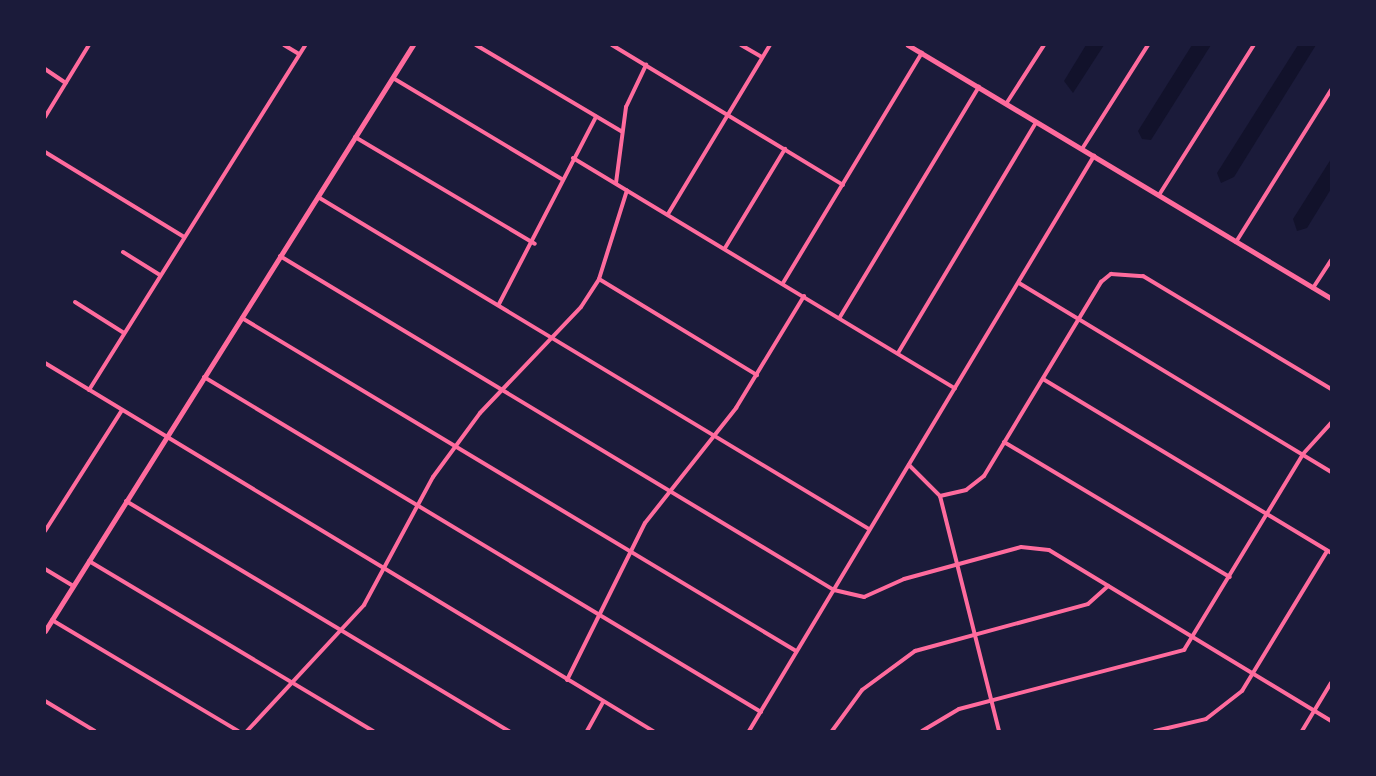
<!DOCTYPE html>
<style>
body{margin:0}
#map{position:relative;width:1376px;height:776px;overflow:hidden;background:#1b1b3a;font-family:"Alegreya Sans",sans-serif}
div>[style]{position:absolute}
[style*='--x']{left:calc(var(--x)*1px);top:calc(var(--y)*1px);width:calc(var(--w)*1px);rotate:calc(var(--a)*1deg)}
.water>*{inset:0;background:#12122b}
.minor>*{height:4px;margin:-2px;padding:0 2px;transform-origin:2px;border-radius:2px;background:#ff6b9d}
.tertiary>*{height:4.5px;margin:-2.25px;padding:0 2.25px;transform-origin:2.25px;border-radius:2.25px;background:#ff6b9d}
span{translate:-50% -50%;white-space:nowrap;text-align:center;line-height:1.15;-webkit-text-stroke:4.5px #1b1b3a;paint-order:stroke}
.frame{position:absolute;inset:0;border:46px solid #1b1b3a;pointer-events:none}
</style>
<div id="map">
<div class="water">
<i style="clip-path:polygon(1086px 45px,1104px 45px,1073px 93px,1064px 81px)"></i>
<i style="clip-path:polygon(1192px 45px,1211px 45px,1151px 140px,1142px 139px,1138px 131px)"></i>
<i style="clip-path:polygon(1298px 45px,1316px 45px,1234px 177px,1221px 183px,1217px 173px)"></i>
<i style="clip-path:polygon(1331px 159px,1331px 189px,1307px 228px,1297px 231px,1293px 219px)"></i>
</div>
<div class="minor">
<i style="--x:284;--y:45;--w:17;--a:31"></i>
<i style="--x:476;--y:45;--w:169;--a:30.7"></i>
<i style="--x:612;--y:45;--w:270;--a:31.2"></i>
<i style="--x:741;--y:45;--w:24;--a:30"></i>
<i style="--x:45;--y:69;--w:25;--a:34"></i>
<i style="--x:393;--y:78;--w:197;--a:30.9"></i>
<i style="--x:1006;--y:104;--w:70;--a:-57.2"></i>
<i style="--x:45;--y:117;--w:84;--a:-58.6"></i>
<i style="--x:355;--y:137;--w:209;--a:30.7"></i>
<i style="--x:1082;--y:149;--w:123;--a:-57.6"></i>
<i style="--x:45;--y:152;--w:163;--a:31.4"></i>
<i style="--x:573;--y:158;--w:446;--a:31.1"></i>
<i style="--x:616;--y:183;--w:77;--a:-82.5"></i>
<i style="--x:626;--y:107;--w:47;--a:-64.5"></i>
<i style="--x:1159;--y:195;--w:178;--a:-57.7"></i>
<i style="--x:318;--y:197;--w:643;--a:31.07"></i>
<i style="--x:668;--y:214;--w:197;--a:-58.9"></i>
<i style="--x:1236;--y:242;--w:179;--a:-58"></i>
<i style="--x:725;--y:248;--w:116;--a:-58.8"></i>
<i style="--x:123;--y:252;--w:44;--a:31.9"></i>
<i style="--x:280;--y:256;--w:647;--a:31.09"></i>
<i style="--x:834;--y:590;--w:31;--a:13"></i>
<i style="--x:864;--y:597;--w:44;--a:-24.2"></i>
<i style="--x:904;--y:579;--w:121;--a:-15.3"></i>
<i style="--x:1021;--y:547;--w:28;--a:6"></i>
<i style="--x:1049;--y:550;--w:330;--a:31.2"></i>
<i style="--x:599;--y:279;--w:185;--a:31.3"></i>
<i style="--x:783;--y:283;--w:269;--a:-58.9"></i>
<i style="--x:1019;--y:283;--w:365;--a:31.2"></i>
<i style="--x:1313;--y:288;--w:33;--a:-57"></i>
<i style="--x:75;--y:302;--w:58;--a:32.3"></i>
<i style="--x:499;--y:304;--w:211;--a:-62.6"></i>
<i style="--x:840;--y:317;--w:269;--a:-58.9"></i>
<i style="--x:242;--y:318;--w:646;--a:31.01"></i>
<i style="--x:898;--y:353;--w:269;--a:-59.1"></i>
<i style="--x:45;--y:363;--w:711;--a:31.18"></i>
<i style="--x:204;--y:377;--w:650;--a:31.02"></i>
<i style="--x:1043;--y:379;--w:336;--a:31.1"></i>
<i style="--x:89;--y:390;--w:407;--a:-57.9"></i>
<i style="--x:1004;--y:442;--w:263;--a:30.9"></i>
<i style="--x:909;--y:465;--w:44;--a:45"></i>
<i style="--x:940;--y:496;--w:242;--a:75.9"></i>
<i style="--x:940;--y:496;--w:27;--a:-13"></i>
<i style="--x:966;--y:490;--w:23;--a:-38"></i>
<i style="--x:984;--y:476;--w:227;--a:-58.9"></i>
<i style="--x:1101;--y:282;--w:13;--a:-39"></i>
<i style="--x:1111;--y:274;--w:32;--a:4"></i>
<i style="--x:1143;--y:276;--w:219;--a:31"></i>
<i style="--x:126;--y:501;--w:447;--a:31"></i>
<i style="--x:45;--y:531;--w:143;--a:-57.5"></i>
<i style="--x:89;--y:561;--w:331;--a:30.9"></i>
<i style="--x:45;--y:569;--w:33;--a:31"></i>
<i style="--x:52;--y:620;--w:217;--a:30.8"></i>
<i style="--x:567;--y:680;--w:175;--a:-63.6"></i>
<i style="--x:645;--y:523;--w:147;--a:-51.6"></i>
<i style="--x:736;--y:408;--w:131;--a:-58.7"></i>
<i style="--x:45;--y:701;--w:58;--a:31"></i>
<i style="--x:247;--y:731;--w:172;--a:-47.1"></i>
<i style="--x:364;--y:605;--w:145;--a:-61.7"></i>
<i style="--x:433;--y:477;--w:79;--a:-53.7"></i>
<i style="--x:480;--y:413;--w:146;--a:-46.4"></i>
<i style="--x:581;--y:307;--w:33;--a:-57"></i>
<i style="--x:599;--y:279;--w:93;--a:-72.5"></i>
<i style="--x:587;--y:731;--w:33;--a:-61"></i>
<i style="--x:749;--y:731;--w:671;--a:-59.04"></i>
<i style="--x:832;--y:731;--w:51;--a:-53.8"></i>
<i style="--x:862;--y:690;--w:66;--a:-36.3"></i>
<i style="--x:915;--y:651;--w:179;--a:-15.2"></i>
<i style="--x:1088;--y:604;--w:27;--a:-42"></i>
<i style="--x:922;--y:731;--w:43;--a:-30.7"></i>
<i style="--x:959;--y:709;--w:233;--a:-14.7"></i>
<i style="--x:1184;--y:650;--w:229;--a:-58.7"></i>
<i style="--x:1303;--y:454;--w:42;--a:-47.9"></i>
<i style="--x:1155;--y:731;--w:52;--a:-13.2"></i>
<i style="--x:1206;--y:719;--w:46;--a:-37.9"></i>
<i style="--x:1242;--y:691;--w:164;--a:-58.7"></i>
<i style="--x:1302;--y:731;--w:56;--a:-58.9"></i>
</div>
<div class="tertiary">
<i style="--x:908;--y:45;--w:493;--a:30.9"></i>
<i style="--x:45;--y:631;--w:692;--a:-57.87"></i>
</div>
<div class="frame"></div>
</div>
